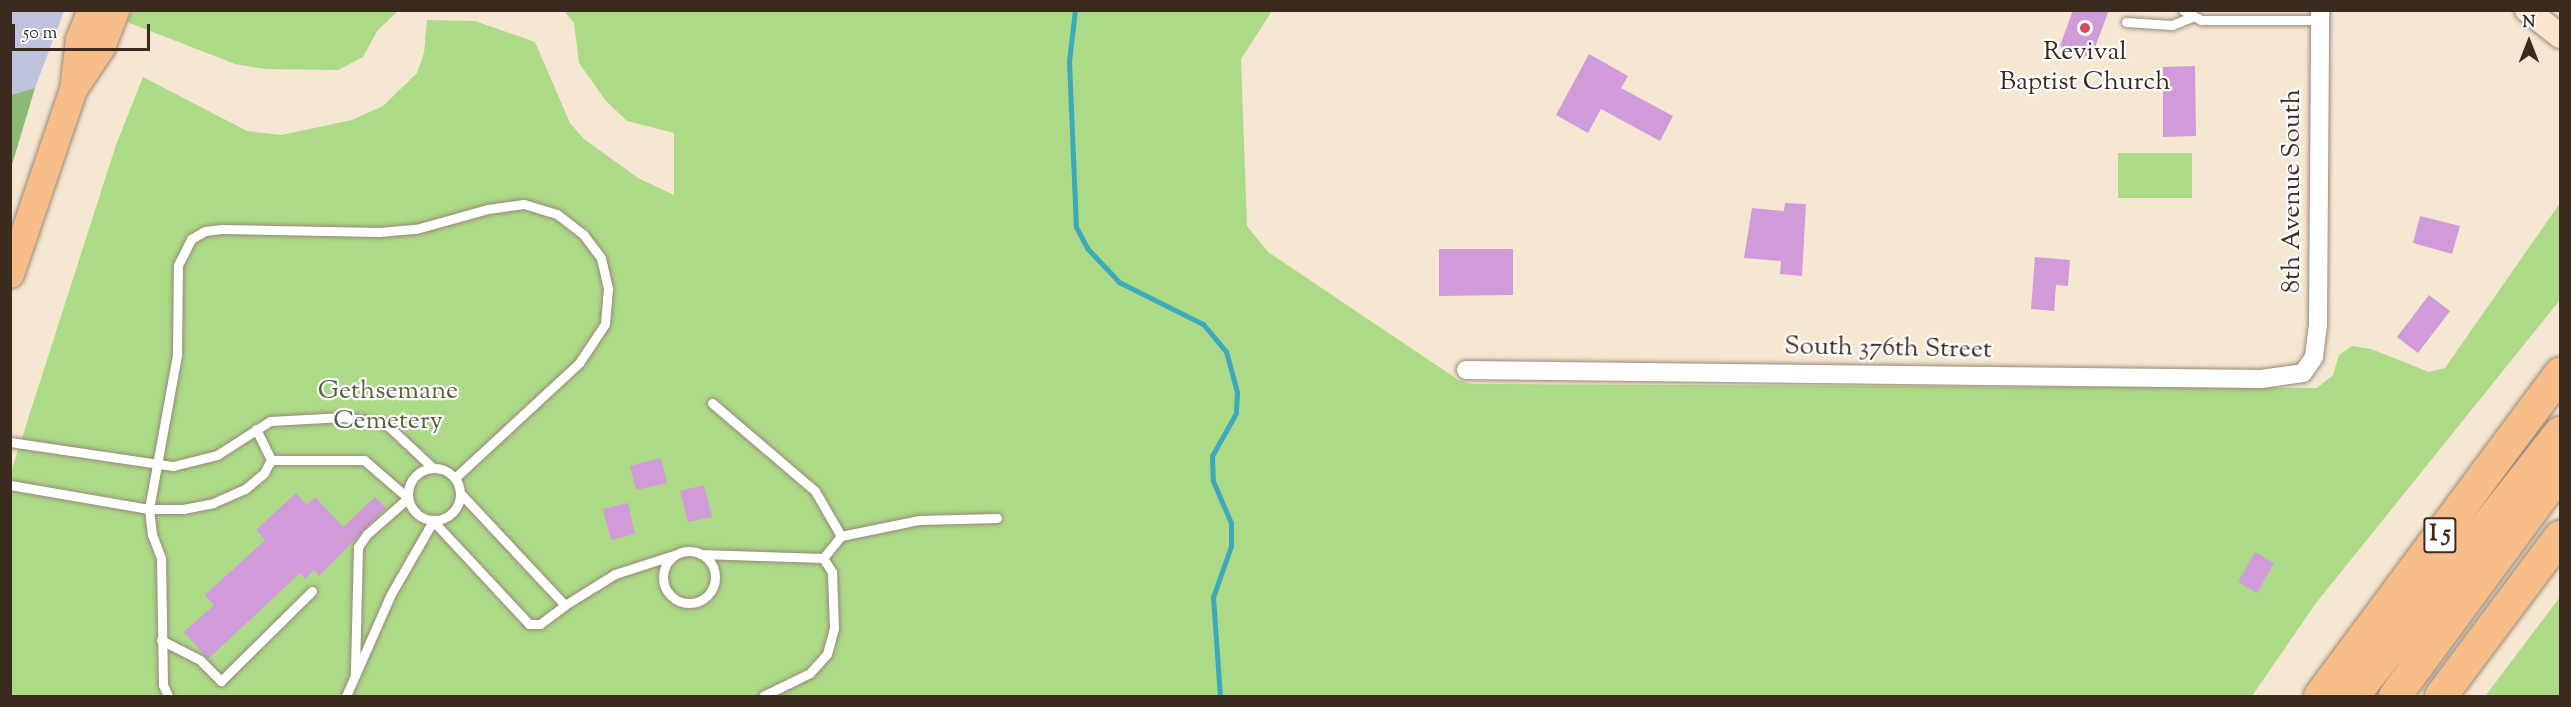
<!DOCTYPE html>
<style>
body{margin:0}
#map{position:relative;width:2571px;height:707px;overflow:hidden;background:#f6e7d2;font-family:"Sorts Mill Goudy",serif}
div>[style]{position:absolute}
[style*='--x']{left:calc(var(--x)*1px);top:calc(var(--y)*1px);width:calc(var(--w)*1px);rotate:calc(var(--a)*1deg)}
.industrial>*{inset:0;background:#bfc2dd}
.green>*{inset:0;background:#adda87}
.forest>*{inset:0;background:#8aba74}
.stream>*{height:5px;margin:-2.5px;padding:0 2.5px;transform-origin:2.5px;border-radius:2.5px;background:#3daabc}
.building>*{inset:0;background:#d19ad8}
.roads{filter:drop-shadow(0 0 2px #988878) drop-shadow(0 0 2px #988878)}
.lane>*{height:9px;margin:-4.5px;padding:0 4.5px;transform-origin:4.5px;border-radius:4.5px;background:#fff}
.lane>.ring{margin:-4.5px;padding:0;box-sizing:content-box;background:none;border:9px solid #fff;border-radius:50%}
.street>*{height:18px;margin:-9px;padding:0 9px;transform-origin:9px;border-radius:9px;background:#fff}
.secondary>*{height:24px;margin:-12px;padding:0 12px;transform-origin:12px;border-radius:12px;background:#fce5cf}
.primary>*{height:27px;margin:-13.5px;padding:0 13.5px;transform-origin:13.5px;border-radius:13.5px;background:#f7bd88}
.highway>*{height:32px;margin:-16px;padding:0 16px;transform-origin:16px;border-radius:16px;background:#f7bd88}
.dots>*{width:16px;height:16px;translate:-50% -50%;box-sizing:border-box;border:3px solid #fff;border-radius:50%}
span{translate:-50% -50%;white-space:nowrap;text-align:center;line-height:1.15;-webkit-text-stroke:4.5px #fff;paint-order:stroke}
.shield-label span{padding:2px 4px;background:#fff;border:2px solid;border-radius:4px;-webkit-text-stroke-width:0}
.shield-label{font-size:24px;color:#3b2a1e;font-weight:700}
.poi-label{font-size:26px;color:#3b2a1e}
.street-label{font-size:26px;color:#3b2a1e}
.park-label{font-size:26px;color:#5d5f3e}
.frame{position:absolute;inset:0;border:12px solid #3b2a1e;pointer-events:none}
.north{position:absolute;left:2499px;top:12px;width:60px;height:60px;-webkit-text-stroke:4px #fff;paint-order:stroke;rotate:0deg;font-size:16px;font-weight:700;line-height:24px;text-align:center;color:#3b2a1e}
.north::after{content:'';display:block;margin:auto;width:21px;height:27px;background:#3b2a1e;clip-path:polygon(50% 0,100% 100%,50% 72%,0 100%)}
.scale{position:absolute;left:12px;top:24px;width:138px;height:27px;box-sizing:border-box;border:3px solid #3b2a1e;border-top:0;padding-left:8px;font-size:18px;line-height:21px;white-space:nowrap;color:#3b2a1e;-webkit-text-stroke:4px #fff;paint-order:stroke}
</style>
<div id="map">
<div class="industrial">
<i style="clip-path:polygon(10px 11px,64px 11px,35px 88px,11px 95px)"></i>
</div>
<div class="green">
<i style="clip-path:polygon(132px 10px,398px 10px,398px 11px,377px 31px,363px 57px,338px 70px,265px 69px,235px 64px,127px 22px)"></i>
<i style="clip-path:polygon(564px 11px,1272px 11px,1241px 59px,1247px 226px,1268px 252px,1460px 381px,1473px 384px,2317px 388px,2333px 375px,2339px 355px,2352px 346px,2371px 349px,2429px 372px,2445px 368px,2560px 203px,2560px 300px,2316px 603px,2252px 696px,11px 696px,11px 472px,116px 145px,143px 77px,247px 131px,281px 135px,352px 120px,383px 106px,417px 73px,424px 53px,427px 20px,475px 21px,535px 42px,570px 123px,584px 139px,638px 178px,674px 195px,674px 133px,627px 121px,606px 101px,579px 63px,574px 23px)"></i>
<i style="clip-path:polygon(2118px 153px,2192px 153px,2192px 198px,2118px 198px)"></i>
<i style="clip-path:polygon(2560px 597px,2560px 696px,2485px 696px,2486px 695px)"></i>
</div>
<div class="forest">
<i style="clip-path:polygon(35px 88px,11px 168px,11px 95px)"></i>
</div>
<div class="stream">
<i style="--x:1075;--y:10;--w:51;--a:96.7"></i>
<i style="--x:1069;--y:61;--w:166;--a:87.6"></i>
<i style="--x:1076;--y:227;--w:24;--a:62"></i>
<i style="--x:1087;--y:248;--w:47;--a:46.7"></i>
<i style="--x:1119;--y:282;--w:94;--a:26.6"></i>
<i style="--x:1203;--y:324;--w:35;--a:50"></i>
<i style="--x:1226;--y:351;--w:42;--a:75"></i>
<i style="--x:1237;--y:392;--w:21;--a:93"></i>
<i style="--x:1236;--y:413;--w:49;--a:119.2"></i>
<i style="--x:1212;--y:456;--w:25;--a:88"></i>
<i style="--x:1213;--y:481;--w:46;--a:66.8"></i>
<i style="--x:1231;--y:523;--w:23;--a:90"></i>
<i style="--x:1231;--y:546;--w:54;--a:109.4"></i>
<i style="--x:1213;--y:597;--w:99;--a:86"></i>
</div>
<div class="building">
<i style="clip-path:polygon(2073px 10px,2109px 10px,2091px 58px,2060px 46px)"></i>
<i style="clip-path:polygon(1589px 54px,1628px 76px,1621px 88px,1673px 116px,1660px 141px,1601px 109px,1588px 133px,1556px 115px)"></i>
<i style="clip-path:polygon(2195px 66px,2196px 136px,2163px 137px,2163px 67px)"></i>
<i style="clip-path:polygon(1785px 203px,1806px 204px,1802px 276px,1780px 274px,1781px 261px,1744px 258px,1752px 208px,1784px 211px)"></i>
<i style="clip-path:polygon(2420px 216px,2460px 226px,2452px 254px,2413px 243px)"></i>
<i style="clip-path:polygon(1439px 249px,1513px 249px,1513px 295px,1439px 296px)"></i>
<i style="clip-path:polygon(2035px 257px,2070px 260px,2068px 286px,2056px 285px,2054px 311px,2031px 309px)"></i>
<i style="clip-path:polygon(2429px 295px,2450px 311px,2418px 353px,2397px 337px)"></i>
<i style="clip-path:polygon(661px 458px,667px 483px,636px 490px,630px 466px)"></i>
<i style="clip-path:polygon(704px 485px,712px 517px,688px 522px,680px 491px)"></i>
<i style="clip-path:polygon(296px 493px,307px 505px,315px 497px,343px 527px,375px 497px,386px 508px,319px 576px,314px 570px,305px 579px,300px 573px,208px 659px,184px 632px,214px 605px,205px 595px,265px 540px,256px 530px)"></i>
<i style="clip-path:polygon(628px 503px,635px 534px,611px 540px,603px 509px)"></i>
<i style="clip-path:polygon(2255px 552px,2274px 563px,2257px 593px,2238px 582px)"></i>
</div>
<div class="roads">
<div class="lane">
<i style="--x:2183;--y:10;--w:21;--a:29"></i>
<i style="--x:2201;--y:20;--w:119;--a:0"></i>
<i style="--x:2126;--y:22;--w:46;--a:3.7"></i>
<i style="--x:2172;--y:25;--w:22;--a:-22"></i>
<i style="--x:712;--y:403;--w:135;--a:40.5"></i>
<i style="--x:815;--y:491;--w:52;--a:60"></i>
<i style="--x:841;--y:536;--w:28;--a:129"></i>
<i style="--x:256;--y:429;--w:34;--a:64"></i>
<i style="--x:271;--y:460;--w:93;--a:0"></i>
<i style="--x:364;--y:460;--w:58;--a:40.8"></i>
<i style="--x:408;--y:498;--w:55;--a:138.7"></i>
<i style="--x:367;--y:534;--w:16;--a:125"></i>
<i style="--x:358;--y:547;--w:126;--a:91.4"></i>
<i style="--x:10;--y:442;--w:165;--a:8.4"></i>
<i style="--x:173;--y:466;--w:45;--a:-14"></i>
<i style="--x:217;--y:455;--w:63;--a:-32.7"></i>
<i style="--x:270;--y:421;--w:74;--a:-3.1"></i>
<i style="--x:344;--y:417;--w:43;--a:9.5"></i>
<i style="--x:386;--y:424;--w:64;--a:43.1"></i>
<i class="ring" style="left:408px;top:468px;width:43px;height:43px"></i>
<i style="--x:10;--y:485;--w:141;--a:9.8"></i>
<i style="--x:149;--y:509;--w:34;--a:0"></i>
<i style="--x:183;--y:509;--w:31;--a:-11"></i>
<i style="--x:213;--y:503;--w:35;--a:-24"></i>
<i style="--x:245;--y:489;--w:25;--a:-40"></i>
<i style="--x:264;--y:473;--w:15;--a:-62"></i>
<i style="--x:461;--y:494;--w:152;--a:46.9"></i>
<i style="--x:565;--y:605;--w:59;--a:-31.8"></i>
<i style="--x:615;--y:574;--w:62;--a:-17.9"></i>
<i style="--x:841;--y:536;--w:80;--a:-11.6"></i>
<i style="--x:919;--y:520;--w:78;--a:-1.5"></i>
<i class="ring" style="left:663px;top:551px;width:43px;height:43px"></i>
<i style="--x:700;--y:554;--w:123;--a:1.9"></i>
<i style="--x:823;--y:558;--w:17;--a:57"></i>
<i style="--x:832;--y:572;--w:56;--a:88"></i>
<i style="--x:834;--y:628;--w:27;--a:105"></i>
<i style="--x:827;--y:654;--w:25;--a:132"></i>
<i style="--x:810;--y:673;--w:52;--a:153.9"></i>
<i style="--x:161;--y:640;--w:44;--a:27.1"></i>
<i style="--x:200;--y:660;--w:30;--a:45"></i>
<i style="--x:221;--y:681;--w:128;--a:-44.7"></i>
<i style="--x:168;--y:696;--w:12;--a:-114"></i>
<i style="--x:163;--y:685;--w:127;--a:-90.9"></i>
<i style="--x:161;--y:558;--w:26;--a:-111"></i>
<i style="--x:152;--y:534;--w:25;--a:-97"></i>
<i style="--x:149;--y:509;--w:157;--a:-79.7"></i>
<i style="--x:177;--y:355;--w:90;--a:-89.4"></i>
<i style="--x:178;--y:265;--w:29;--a:-63"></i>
<i style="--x:191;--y:239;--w:16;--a:-30"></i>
<i style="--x:205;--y:231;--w:17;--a:-7"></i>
<i style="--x:222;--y:229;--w:157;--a:1.1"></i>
<i style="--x:379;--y:232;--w:37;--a:-5"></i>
<i style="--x:416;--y:229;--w:75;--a:-15.5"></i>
<i style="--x:488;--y:209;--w:36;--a:-8"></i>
<i style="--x:524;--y:204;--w:34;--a:17"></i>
<i style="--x:557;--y:214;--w:33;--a:38"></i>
<i style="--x:583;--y:234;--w:30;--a:53"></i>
<i style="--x:601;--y:258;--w:32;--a:77"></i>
<i style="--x:608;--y:289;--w:35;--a:95"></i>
<i style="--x:605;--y:324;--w:47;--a:123.7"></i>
<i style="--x:579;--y:363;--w:169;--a:137.2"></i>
<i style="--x:346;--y:696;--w:111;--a:-66.2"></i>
<i style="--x:391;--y:594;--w:84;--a:-60.1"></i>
<i style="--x:433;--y:521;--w:141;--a:47"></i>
<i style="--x:529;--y:624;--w:11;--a:0"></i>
<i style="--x:540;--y:624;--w:31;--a:-37"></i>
</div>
<div class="street">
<i style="--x:1466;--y:370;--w:795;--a:0.65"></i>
<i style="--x:2261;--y:379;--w:42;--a:-8.1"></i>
<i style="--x:2303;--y:373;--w:19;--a:-55"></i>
<i style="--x:2314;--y:357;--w:31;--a:-83"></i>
<i style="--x:2318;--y:326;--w:316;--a:-89.6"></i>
</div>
<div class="secondary">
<i style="--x:2527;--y:10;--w:42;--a:38.2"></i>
</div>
<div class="primary">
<i style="--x:74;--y:82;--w:43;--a:-83.4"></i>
<i style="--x:79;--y:39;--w:31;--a:-68"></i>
<i style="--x:10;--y:274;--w:195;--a:-71.2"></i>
<i style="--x:73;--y:89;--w:50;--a:-56.3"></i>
<i style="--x:101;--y:47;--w:40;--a:-69"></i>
</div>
<div class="highway">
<i style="--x:2320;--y:696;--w:402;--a:-53.3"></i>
<i style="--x:2353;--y:696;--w:335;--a:-51.8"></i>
<i style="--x:2395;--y:696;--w:278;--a:-53.6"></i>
<i style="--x:2441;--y:696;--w:199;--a:-53.2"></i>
</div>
</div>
<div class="dots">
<i style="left:2085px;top:28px;background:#d1495b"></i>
</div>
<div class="shield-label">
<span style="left:2440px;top:535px">I 5</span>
</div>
<div class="poi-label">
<span style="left:2085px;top:68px">Revival<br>Baptist Church</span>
</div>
<div class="street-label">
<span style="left:2293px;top:191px;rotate:-90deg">8th Avenue South</span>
<span style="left:1888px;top:349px;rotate:1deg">South 376th Street</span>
</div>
<div class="park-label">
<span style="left:388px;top:407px">Gethsemane<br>Cemetery</span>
</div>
<div class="frame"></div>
<div class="north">N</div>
<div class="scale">50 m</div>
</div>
